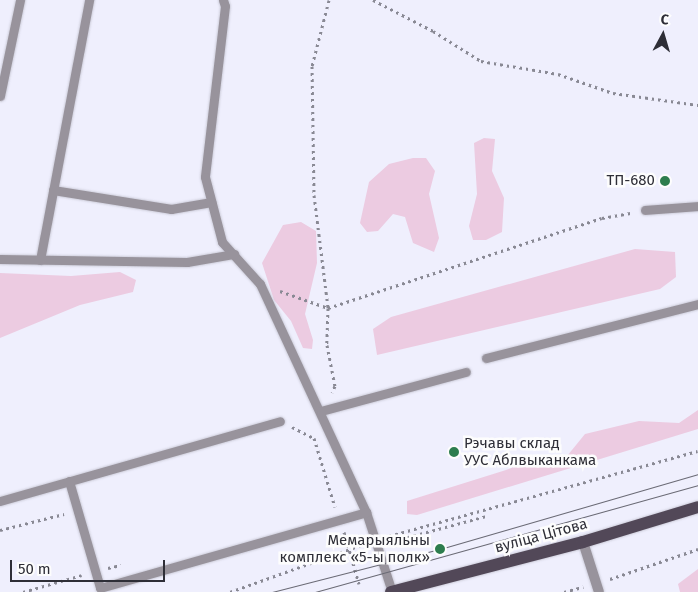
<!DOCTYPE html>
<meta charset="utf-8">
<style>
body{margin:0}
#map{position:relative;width:698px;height:592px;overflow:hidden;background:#efeffd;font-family:"Fira Sans",sans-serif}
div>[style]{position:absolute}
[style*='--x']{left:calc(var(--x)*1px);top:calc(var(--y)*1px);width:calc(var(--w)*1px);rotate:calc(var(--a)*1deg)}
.green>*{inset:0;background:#eccbe1}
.path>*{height:3px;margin-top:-1.5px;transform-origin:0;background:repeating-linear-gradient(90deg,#898994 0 2.5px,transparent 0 6.5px)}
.roads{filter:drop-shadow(0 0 1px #ccccd9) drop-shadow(0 0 1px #ccccd9)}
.lane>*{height:9px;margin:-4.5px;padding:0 4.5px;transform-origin:4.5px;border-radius:4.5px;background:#98939c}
.street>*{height:10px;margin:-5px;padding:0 5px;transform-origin:5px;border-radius:5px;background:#98939c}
.primary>*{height:12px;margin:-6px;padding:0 6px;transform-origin:6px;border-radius:6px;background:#524858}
.tram>*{height:1px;margin:-0.5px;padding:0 0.5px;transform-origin:0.5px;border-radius:0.5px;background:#6a6a75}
.dots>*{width:14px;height:14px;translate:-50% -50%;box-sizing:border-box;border:2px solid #fdfdfd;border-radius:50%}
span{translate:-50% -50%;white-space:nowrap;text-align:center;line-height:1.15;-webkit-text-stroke:5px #fdfdfd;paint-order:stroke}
.poi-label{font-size:15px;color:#2e2e37}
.right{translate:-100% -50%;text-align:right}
.left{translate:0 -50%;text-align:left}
.street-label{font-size:15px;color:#2e2e37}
.north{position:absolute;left:638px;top:10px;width:50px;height:50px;-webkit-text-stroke:4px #fdfdfd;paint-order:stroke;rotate:6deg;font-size:14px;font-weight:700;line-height:20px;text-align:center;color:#2e2e37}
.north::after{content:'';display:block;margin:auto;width:18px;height:22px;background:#2e2e37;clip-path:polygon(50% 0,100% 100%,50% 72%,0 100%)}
.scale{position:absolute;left:10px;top:560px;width:155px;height:22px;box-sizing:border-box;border:2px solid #2e2e37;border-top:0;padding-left:6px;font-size:15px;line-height:18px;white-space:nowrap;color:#2e2e37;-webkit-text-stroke:4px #fdfdfd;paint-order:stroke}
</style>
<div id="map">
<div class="green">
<i style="clip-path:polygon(484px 138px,495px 139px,492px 171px,504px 198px,502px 232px,486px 240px,473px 240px,469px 226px,477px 194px,474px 143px)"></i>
<i style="clip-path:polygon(413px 158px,426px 158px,435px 171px,429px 194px,439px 238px,434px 252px,413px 243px,405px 217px,393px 214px,378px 231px,367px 232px,360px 223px,369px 182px,389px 164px)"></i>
<i style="clip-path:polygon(301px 222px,316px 231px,317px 263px,305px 314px,313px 340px,312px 349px,303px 348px,291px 321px,274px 300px,262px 263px,283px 225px)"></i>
<i style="clip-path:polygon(635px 249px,675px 252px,676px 277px,660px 289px,377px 355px,373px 329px,391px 317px)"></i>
<i style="clip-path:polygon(120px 272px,136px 280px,133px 292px,80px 305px,0 338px,0 273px,71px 276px)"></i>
<i style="clip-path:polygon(698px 410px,698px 429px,417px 515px,407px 514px,407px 501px,506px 470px,539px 457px,563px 461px,585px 434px,639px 421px,679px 423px)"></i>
<i style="clip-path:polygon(698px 569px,698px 592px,680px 592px,678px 584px)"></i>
</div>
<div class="path">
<i style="--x:329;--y:0;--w:68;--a:104.4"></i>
<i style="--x:312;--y:66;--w:129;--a:89.1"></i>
<i style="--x:314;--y:195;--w:114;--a:82.9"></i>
<i style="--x:328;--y:308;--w:37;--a:92"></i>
<i style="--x:327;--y:345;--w:42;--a:79"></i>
<i style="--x:335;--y:386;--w:7;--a:117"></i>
<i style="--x:373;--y:0;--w:68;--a:27.3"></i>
<i style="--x:433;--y:31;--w:57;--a:32"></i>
<i style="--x:481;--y:61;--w:78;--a:9.6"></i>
<i style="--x:558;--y:74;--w:58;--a:19.1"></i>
<i style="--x:613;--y:93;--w:86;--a:8"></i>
<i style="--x:280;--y:291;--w:51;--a:19.5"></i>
<i style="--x:328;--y:308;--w:288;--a:-18.2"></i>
<i style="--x:602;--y:218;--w:29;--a:-10"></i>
<i style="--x:292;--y:427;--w:25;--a:27"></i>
<i style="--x:314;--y:438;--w:72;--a:73.1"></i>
<i style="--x:0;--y:530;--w:66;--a:-14"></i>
<i style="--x:344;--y:532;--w:54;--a:73.9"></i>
<i style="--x:389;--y:536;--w:320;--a:-15.4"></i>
<i style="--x:401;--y:539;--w:88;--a:-15.1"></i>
<i style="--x:108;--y:568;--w:13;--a:-13"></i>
<i style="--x:610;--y:579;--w:93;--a:-18.8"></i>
<i style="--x:23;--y:592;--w:61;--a:-16.1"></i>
<i style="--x:230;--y:592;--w:139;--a:-19.7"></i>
<i style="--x:564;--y:592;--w:20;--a:-15"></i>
</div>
<div class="roads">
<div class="lane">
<i style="--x:223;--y:0;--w:6;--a:72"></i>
<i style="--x:225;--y:6;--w:172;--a:96.7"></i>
<i style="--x:205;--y:177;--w:67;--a:75.3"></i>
<i style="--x:222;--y:242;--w:57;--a:47.9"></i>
<i style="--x:260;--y:284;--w:251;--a:65.1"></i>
<i style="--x:366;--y:512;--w:84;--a:72"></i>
<i style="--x:0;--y:96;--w:98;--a:-78.2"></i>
<i style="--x:53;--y:190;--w:120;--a:9.1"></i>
<i style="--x:171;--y:209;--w:41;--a:-9.9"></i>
<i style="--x:645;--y:210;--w:53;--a:-4.3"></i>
<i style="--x:0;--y:259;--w:187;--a:0.9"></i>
<i style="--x:187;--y:262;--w:48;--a:-9.7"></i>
<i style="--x:40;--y:260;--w:265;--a:-79.3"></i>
<i style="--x:486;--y:358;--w:219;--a:-14.3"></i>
<i style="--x:321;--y:411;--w:150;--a:-15.1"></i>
<i style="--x:69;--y:481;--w:111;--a:73.8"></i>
<i style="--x:100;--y:588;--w:277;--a:-15.9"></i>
<i style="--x:0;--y:501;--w:291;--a:-15.9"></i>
</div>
<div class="street">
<i style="--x:583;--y:542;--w:52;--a:72.3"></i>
</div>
<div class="primary">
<i style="--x:391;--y:592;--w:198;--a:-14.6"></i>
<i style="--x:583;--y:542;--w:120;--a:-16.9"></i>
</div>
</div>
<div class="tram">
<i style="--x:272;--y:592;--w:173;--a:-14.4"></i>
<i style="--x:440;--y:549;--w:269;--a:-16.2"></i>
<i style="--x:315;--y:592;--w:398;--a:-15.6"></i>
</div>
<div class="dots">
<i style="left:665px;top:181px;background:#2d7d4e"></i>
<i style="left:454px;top:452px;background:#2d7d4e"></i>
<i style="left:440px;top:549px;background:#2d7d4e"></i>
</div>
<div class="poi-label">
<span class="right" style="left:655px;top:181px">ТП-680</span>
<span class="left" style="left:464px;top:452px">Рэчавы склад<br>УУС Аблвыканкама</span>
<span class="right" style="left:430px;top:549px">Мемарыяльны<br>комплекс «5-ы полк»</span>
</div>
<div class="street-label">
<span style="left:541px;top:536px;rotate:-15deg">вуліца Цітова</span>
</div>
<div class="north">С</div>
<div class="scale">50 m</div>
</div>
